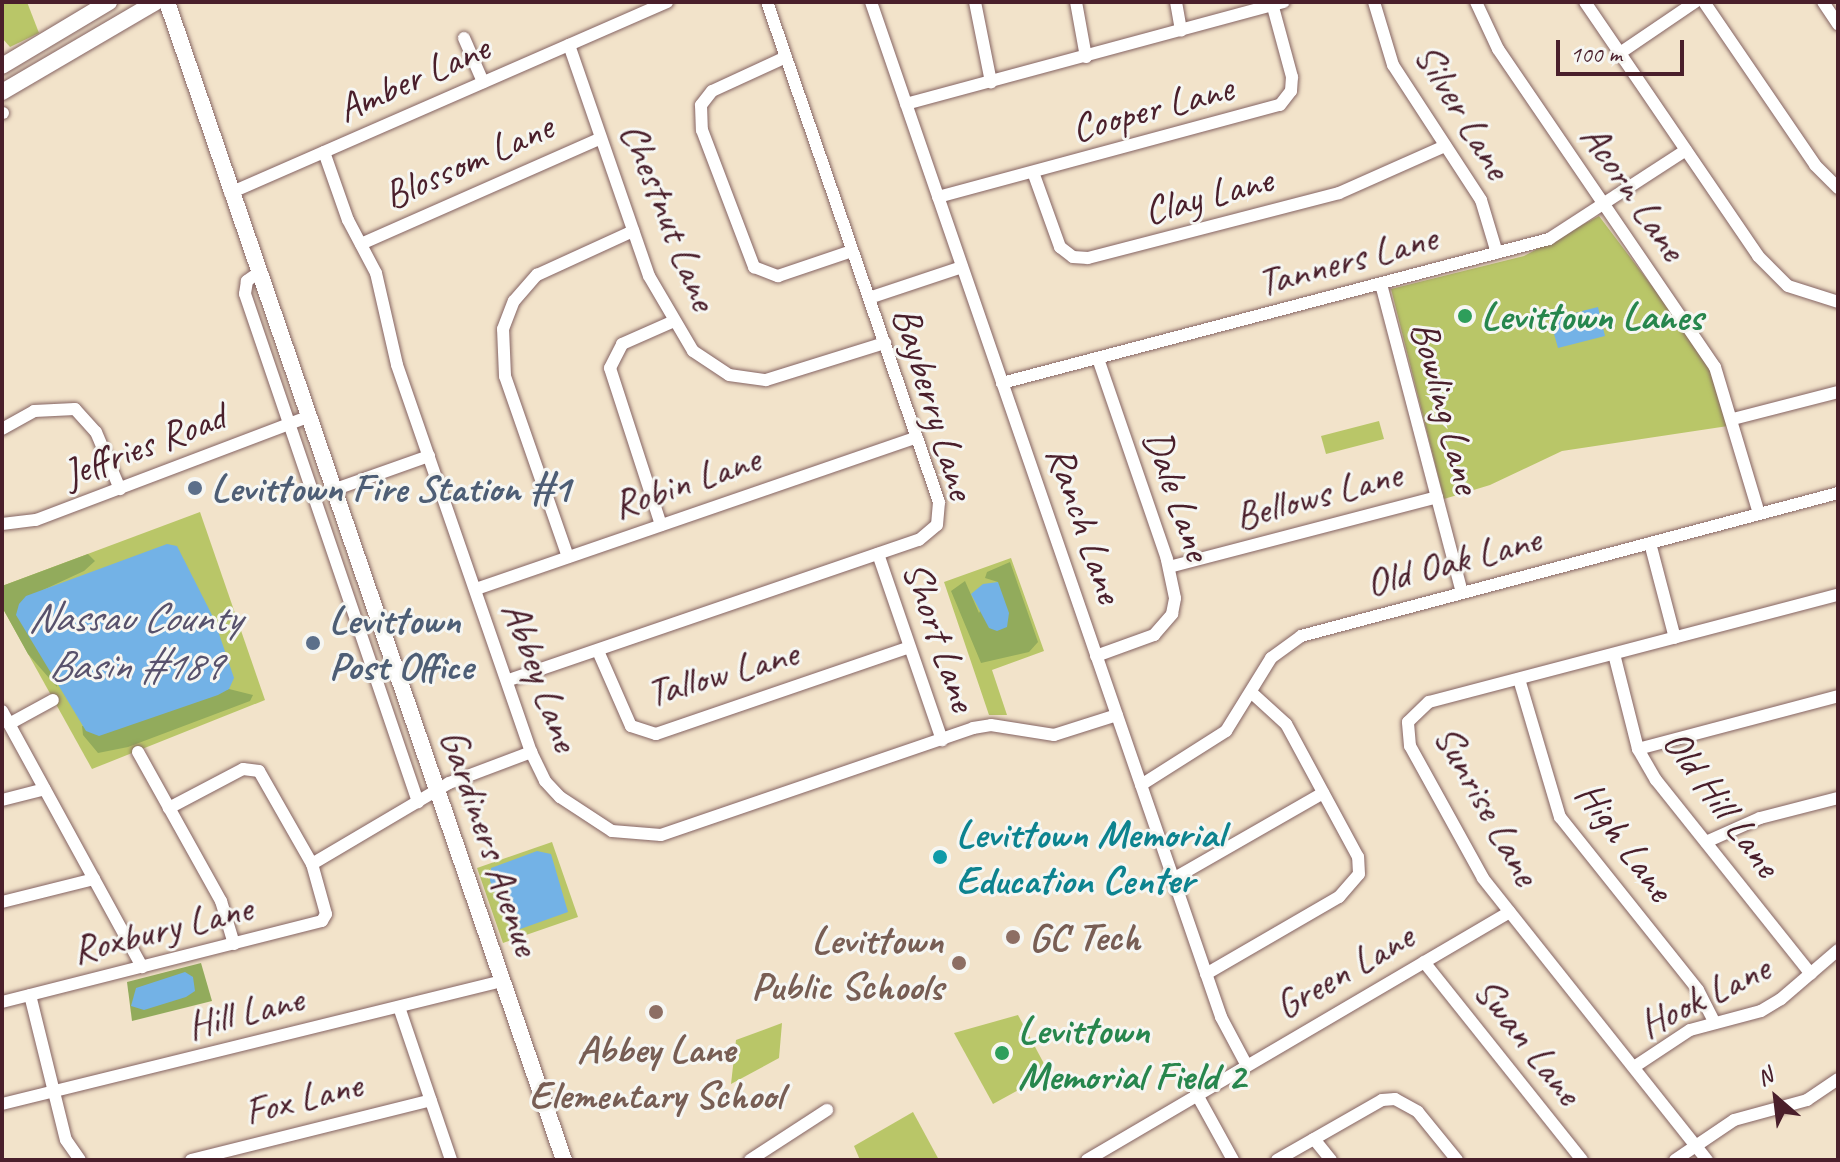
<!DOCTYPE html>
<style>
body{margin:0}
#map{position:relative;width:1840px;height:1162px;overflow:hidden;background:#f2e3ca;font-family:Caveat,sans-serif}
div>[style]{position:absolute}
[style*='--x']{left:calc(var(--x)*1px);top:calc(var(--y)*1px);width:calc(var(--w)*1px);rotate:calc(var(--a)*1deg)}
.green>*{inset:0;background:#b9c668}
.forest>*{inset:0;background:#92ab5c}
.water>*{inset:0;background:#73b2e6}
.roads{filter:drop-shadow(0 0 2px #856463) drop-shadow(0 0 2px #856463)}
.minor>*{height:12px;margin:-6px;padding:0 6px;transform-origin:6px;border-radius:6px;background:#fff}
.major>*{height:16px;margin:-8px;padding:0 8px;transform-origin:8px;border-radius:8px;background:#fff}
.dots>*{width:22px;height:22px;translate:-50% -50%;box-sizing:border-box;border:4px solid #f6f6f2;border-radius:50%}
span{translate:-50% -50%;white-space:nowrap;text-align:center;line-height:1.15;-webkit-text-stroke:6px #f6f6f2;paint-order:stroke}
.street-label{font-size:40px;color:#4a1f2b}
.leisure-label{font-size:40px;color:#27864d;font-weight:700}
.left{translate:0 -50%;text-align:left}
.service-label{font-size:40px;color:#4e5e75;font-weight:700}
.culture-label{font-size:40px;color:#0d838f;font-weight:700}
.education-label{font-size:40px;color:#785e54;font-weight:700}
.right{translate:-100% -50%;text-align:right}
.water-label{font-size:42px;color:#58526c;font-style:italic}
.frame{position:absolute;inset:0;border:4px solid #4a1f2b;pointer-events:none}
.north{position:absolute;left:1736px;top:1058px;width:80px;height:80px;-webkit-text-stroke:6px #f6f6f2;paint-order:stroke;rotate:332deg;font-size:22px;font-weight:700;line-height:32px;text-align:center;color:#4a1f2b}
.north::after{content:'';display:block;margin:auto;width:28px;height:36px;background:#4a1f2b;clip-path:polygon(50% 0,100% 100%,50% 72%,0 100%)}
.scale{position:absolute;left:1556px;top:40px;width:128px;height:36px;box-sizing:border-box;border:4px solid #4a1f2b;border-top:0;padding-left:10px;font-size:24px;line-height:28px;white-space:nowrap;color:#4a1f2b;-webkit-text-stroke:6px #f6f6f2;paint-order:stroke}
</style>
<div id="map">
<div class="green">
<i style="clip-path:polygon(2px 2px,27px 2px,39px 33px,10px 47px,2px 38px)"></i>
<i style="clip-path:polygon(1599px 216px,1714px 368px,1728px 426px,1562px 451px,1490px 485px,1444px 499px,1391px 289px,1524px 256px)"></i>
<i style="clip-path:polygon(1379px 421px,1384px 439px,1326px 454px,1321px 436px)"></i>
<i style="clip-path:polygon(200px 512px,265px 700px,92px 769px,2px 607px,2px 586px)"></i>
<i style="clip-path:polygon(1011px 558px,1044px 651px,992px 670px,1007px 715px,989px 715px,944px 582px)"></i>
<i style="clip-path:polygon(552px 842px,578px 917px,503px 943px,477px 868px)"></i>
<i style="clip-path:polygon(1018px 1015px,1049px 1073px,993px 1104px,954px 1033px)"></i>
<i style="clip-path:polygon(782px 1023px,779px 1058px,731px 1084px,736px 1040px)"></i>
<i style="clip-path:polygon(913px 1112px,939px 1160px,860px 1160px,854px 1146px)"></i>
</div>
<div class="forest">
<i style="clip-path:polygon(88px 554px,95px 561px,84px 571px,43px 590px,57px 687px,28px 654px,2px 607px,2px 586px)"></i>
<i style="clip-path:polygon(1010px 562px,1038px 642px,1029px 652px,981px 663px,951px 591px,965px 581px,979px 613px,998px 582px,985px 578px,987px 572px)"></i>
<i style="clip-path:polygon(229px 689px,253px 695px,250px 701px,128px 747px,98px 753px,83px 735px,82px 726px,106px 727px)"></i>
<i style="clip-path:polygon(201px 963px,212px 1001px,132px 1021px,127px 982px)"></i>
</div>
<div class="water">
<i style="clip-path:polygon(1598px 307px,1605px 336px,1558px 348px,1550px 320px,1579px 312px,1583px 317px,1582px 311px)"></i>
<i style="clip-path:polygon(167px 544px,177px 546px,214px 619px,234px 678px,229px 689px,218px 695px,99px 736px,86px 731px,16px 615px,19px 604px,26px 596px)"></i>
<i style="clip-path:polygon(998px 582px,1009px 613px,1007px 627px,997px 631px,989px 628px,971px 594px,983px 584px)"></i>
<i style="clip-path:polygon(537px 851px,551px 854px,568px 912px,512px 932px,490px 881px,491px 868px)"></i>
<i style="clip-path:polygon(185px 972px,193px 977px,195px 991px,186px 997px,144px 1010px,131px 1006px,136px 988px)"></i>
</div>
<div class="roads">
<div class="minor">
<i style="--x:871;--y:2;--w:1074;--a:70.97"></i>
<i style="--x:1221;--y:1017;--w:53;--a:62"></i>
<i style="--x:975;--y:2;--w:82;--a:78.7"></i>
<i style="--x:1076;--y:2;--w:56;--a:79.7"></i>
<i style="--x:1176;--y:2;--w:29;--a:80"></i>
<i style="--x:1374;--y:2;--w:66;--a:73.2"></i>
<i style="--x:1393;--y:65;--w:161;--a:56.9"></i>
<i style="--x:1481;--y:200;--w:55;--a:73.2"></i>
<i style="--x:1476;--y:2;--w:52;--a:64.9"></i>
<i style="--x:1498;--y:49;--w:385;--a:55.7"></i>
<i style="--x:1715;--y:367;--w:153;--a:73.3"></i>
<i style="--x:1585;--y:2;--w:307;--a:55.7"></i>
<i style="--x:1758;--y:256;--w:42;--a:45"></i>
<i style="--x:1788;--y:286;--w:52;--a:17.7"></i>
<i style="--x:1704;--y:2;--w:197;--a:55.7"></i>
<i style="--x:1815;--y:165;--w:33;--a:45"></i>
<i style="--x:1823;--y:2;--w:27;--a:56"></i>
<i style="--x:464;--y:38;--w:48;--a:66.6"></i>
<i style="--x:569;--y:45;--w:244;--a:70.9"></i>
<i style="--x:649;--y:276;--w:87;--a:59.6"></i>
<i style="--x:693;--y:351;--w:43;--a:33.7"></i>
<i style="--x:729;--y:375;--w:37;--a:8"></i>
<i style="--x:766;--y:380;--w:125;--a:-17.3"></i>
<i style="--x:1620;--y:53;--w:91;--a:-34.2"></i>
<i style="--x:786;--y:57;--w:81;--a:155.3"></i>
<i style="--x:712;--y:91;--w:18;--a:128"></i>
<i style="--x:701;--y:105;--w:25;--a:88"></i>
<i style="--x:702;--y:130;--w:147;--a:69.2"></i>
<i style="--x:754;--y:267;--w:26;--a:21"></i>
<i style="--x:778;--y:276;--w:78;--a:-18.7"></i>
<i style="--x:906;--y:104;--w:391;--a:-15.1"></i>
<i style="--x:2;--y:113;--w:1;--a:0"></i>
<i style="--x:324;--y:152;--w:72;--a:70.6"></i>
<i style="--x:348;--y:220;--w:60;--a:62.2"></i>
<i style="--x:376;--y:273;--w:94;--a:77.1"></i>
<i style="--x:397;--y:365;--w:410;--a:70.9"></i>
<i style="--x:531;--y:752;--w:32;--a:64"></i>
<i style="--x:545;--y:781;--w:22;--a:47"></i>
<i style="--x:560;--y:797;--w:62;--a:33.2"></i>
<i style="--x:612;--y:831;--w:49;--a:4.7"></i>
<i style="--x:661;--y:835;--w:330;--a:-18.9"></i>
<i style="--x:973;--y:728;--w:18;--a:-9"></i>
<i style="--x:991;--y:725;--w:64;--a:9"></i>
<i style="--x:1054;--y:735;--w:66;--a:-17.6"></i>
<i style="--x:1033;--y:172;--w:80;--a:70.2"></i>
<i style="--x:1060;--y:247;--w:16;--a:38"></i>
<i style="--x:1073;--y:257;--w:15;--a:4"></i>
<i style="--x:1088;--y:258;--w:259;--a:-14.5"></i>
<i style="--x:1339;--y:193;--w:116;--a:-23.9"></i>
<i style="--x:230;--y:193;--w:477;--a:-23.6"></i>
<i style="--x:938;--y:197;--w:354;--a:-15.1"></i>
<i style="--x:1280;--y:105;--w:18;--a:-52"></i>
<i style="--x:1291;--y:91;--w:14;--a:-86"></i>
<i style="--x:1292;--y:77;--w:73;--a:-105.2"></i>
<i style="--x:361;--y:244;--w:262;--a:-23.8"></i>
<i style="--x:258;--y:273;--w:14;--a:144"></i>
<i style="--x:247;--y:281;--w:13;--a:99"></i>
<i style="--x:245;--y:294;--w:537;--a:71.19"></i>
<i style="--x:1381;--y:284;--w:318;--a:75.3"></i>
<i style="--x:869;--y:298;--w:98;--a:-18.4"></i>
<i style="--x:1002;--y:383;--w:566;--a:-14.75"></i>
<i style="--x:1549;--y:239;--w:163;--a:-33"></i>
<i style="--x:1733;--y:419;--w:108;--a:-14.4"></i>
<i style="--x:2;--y:429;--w:37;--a:-29"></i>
<i style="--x:34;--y:411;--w:41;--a:-2.8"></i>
<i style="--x:75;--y:409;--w:31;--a:48"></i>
<i style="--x:96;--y:432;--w:62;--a:67.2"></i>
<i style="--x:333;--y:490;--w:102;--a:-19.5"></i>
<i style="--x:2;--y:524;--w:34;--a:-7"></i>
<i style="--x:36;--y:520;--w:290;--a:-20.8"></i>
<i style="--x:661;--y:525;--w:165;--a:-108"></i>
<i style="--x:610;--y:368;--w:27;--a:-63"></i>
<i style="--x:622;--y:344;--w:57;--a:-23.9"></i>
<i style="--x:1650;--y:543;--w:98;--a:75.3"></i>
<i style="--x:878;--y:554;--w:197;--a:71"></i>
<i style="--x:568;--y:557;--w:192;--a:-109.2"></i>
<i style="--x:505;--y:376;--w:47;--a:-92.4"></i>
<i style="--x:503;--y:329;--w:30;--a:-69"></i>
<i style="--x:514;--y:301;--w:35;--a:-49"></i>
<i style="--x:537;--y:275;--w:106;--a:-24.6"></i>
<i style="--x:1169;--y:567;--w:277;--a:-14.6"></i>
<i style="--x:476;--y:589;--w:466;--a:-19"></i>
<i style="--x:598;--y:651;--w:82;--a:66.3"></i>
<i style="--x:631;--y:726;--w:26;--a:18"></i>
<i style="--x:656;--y:734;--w:268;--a:-18.9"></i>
<i style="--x:1614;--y:654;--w:98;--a:75.8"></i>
<i style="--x:1638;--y:749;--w:36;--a:60"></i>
<i style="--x:1656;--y:780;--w:248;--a:51.4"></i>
<i style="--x:1096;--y:656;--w:62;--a:-19.9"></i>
<i style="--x:1154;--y:635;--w:28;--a:-49"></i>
<i style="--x:1172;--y:614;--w:16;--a:-79"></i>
<i style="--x:1175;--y:598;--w:40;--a:-102"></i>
<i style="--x:1167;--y:559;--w:212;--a:-109"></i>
<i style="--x:1519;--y:679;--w:144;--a:73.5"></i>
<i style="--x:1560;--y:817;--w:221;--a:51.4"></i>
<i style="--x:1698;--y:990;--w:37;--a:63"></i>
<i style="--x:509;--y:680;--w:433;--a:-18.9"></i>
<i style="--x:919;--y:540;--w:23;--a:-40"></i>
<i style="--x:937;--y:525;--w:23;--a:-85"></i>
<i style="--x:939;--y:502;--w:529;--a:-108.98"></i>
<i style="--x:2;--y:711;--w:292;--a:61.3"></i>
<i style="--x:9;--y:724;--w:50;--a:-28.6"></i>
<i style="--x:1638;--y:749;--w:207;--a:-14.8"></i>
<i style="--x:138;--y:752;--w:171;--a:60.9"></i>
<i style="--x:221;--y:901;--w:45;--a:73.2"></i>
<i style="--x:1141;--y:785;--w:101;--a:-32.4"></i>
<i style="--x:1226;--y:731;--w:86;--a:-58.3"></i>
<i style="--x:1271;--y:658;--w:37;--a:-36"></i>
<i style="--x:1301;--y:636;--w:556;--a:-14.91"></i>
<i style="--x:2;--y:800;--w:44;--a:-14.3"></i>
<i style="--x:1706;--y:842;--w:59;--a:-24"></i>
<i style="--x:1760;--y:818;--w:81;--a:-14.4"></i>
<i style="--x:312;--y:864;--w:159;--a:-30.6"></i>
<i style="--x:449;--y:783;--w:88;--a:-20.7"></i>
<i style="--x:1173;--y:879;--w:173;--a:-29.8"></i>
<i style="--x:2;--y:902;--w:95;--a:-14"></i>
<i style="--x:1424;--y:962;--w:253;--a:51.4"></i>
<i style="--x:1206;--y:974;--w:154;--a:-30.1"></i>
<i style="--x:1339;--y:897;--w:30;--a:-49"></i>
<i style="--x:1359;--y:874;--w:17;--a:-93"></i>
<i style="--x:1358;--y:857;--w:151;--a:-118.4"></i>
<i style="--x:1286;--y:724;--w:47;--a:-137.6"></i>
<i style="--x:30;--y:995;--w:149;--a:76.1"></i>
<i style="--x:66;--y:1140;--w:24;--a:55"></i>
<i style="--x:2;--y:1002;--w:330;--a:-14.2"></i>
<i style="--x:322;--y:921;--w:8;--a:-60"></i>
<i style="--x:326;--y:914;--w:52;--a:-105.6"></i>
<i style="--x:312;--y:864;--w:107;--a:-119.7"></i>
<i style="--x:259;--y:771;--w:16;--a:-173"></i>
<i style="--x:243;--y:769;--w:84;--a:152.2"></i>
<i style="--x:399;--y:1007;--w:162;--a:71.2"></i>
<i style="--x:1634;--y:1067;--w:67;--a:-33.5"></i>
<i style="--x:1690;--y:1030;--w:73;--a:-15"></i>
<i style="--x:1761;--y:1011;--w:23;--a:-31"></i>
<i style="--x:1781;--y:999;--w:75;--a:-40.7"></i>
<i style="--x:1196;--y:1093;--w:77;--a:61.1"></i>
<i style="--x:2;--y:1104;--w:515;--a:-13.82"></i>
<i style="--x:1314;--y:1139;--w:27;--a:51"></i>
<i style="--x:191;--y:1160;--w:247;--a:-14"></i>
<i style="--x:750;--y:1160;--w:92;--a:-33"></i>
<i style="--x:1087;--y:1160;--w:490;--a:-30.4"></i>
<i style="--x:1277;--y:1160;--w:121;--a:-29.7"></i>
<i style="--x:1382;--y:1100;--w:13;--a:-4"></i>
<i style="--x:1395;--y:1099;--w:26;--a:29"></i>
<i style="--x:1418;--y:1112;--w:62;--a:50.9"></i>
<i style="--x:1675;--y:1160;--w:71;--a:-34.1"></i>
<i style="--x:1734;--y:1120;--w:76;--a:-15.3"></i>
<i style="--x:1807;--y:1100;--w:37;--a:-34"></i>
<i style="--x:1707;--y:1160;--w:360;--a:-128.5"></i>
<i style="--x:1483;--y:878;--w:151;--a:-118.9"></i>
<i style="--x:1410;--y:746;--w:24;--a:-95"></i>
<i style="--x:1408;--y:722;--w:29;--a:-44"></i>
<i style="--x:1429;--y:702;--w:423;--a:-14.7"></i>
</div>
<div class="major">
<i style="--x:167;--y:2;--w:1224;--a:71.08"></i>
<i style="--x:2;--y:66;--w:125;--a:-30.9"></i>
<i style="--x:2;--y:92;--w:178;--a:-30.3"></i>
</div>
</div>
<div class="dots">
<i style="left:1465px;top:316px;background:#2e9e5b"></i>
<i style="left:195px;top:488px;background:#5c6f8a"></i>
<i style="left:313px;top:643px;background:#5c6f8a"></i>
<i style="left:940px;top:857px;background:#0f9aa8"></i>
<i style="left:1013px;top:937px;background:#8d6e63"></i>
<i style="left:959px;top:963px;background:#8d6e63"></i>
<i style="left:656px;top:1012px;background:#8d6e63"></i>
<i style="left:1002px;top:1053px;background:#2e9e5b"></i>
</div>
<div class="street-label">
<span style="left:413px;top:78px;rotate:-24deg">Amber Lane</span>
<span style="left:1152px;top:108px;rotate:-15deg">Cooper Lane</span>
<span style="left:1463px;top:111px;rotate:59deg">Silver Lane</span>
<span style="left:468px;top:161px;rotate:-24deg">Blossom Lane</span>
<span style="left:1634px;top:192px;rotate:56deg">Acorn Lane</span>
<span style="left:1208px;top:195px;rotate:-15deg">Clay Lane</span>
<span style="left:669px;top:216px;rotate:68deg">Chestnut Lane</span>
<span style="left:1347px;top:260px;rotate:-15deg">Tanners Lane</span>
<span style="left:934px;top:403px;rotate:73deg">Bayberry Lane</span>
<span style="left:1446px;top:407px;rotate:75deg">Bowling Lane</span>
<span style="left:144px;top:445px;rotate:-21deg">Jeffries Road</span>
<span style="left:686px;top:482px;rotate:-19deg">Robin Lane</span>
<span style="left:1178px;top:495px;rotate:71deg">Dale Lane</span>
<span style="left:1318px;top:495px;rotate:-15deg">Bellows Lane</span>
<span style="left:1085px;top:524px;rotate:71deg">Ranch Lane</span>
<span style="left:1453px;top:561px;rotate:-15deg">Old Oak Lane</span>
<span style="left:940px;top:636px;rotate:71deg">Short Lane</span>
<span style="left:722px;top:673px;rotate:-16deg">Tallow Lane</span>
<span style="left:541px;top:676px;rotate:70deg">Abbey Lane</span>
<span style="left:1722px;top:803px;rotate:54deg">Old Hill Lane</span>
<span style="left:1487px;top:805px;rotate:61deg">Sunrise Lane</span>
<span style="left:1625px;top:841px;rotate:54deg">High Lane</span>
<span style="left:490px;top:842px;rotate:71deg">Gardiners Avenue</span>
<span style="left:162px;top:929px;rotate:-14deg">Roxbury Lane</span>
<span style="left:1344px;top:971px;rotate:-30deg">Green Lane</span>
<span style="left:1704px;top:996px;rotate:-26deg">Hook Lane</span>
<span style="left:245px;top:1012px;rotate:-14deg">Hill Lane</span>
<span style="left:1528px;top:1041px;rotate:52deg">Swan Lane</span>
<span style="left:303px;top:1098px;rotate:-14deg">Fox Lane</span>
</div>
<div class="leisure-label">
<span class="left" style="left:1481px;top:316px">Levittown Lanes</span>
<span class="left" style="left:1018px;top:1053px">Levittown<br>Memorial Field 2</span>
</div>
<div class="service-label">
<span class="left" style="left:211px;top:488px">Levittown Fire Station #1</span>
<span class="left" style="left:329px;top:643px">Levittown<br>Post Office</span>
</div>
<div class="culture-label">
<span class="left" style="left:956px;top:857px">Levittown Memorial<br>Education Center</span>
</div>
<div class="education-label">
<span class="left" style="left:1029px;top:937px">GC Tech</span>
<span class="right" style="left:943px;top:963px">Levittown<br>Public Schools</span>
<span style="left:656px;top:1072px">Abbey Lane<br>Elementary School</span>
</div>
<div class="water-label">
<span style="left:134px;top:642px">Nassau County<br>Basin #189</span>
</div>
<div class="frame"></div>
<div class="north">N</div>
<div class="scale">100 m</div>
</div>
